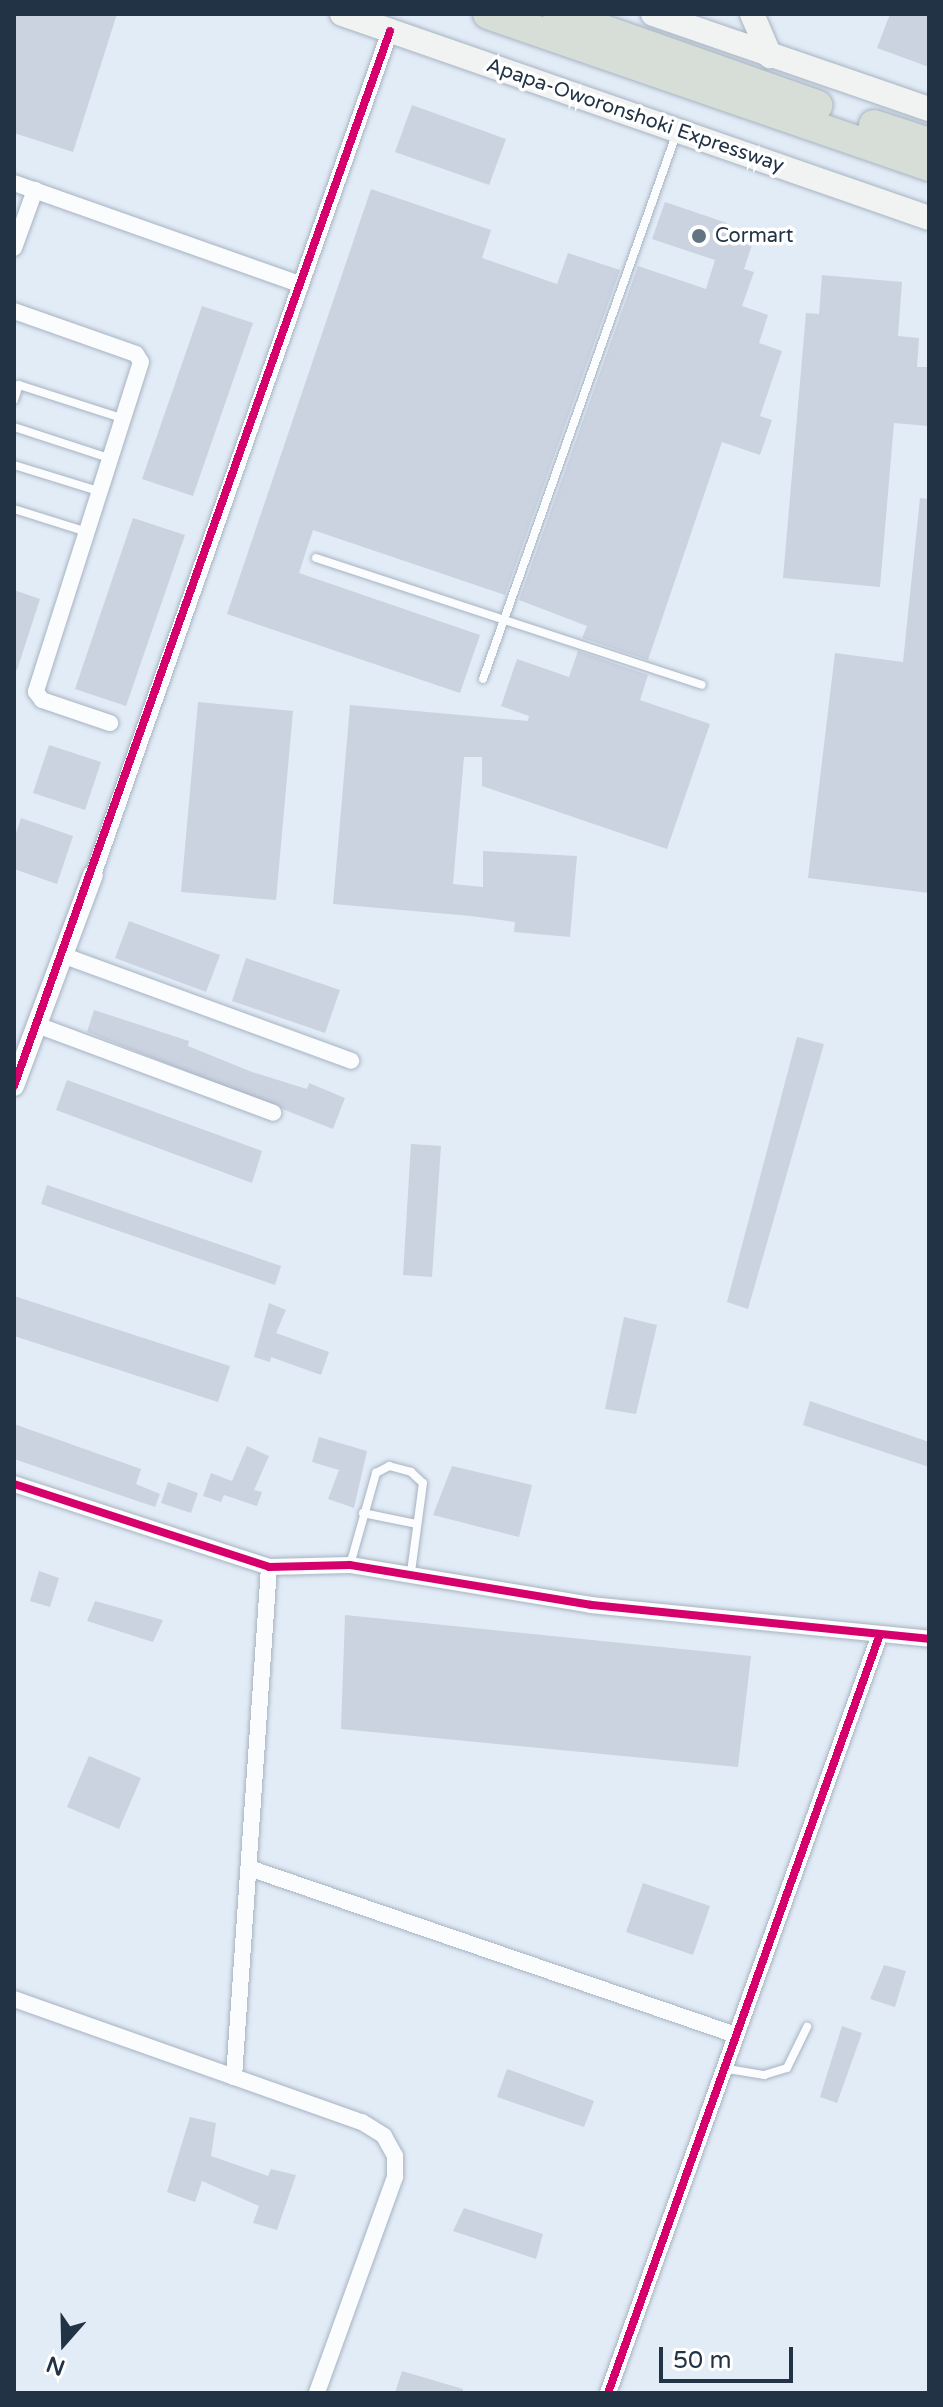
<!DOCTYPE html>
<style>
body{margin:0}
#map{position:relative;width:943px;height:2407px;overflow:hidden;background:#e2ecf7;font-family:"Varela Round",sans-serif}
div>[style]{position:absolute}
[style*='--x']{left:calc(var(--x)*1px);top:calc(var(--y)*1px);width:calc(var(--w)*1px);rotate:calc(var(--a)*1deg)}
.building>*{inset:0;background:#cbd2e0}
.roads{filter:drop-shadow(0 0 2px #a7b3c1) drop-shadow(0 0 2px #a7b3c1)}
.service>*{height:8px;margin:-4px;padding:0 4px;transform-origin:4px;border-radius:4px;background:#fbfcfe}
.minor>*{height:16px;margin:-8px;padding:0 8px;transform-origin:8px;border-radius:8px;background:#fbfcfe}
.tertiary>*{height:20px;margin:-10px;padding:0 10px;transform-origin:10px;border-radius:10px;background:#fbfcfe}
.secondary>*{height:24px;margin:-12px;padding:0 12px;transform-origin:12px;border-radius:12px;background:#f0f3f2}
.motorway>*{height:30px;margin:-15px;padding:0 15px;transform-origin:15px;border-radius:15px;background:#d7ddd7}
.cycleway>*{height:8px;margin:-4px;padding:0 4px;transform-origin:4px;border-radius:4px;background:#d6006c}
.dots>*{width:22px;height:22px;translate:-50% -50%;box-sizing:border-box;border:4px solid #fff;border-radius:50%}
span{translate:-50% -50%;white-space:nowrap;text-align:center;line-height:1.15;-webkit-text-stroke:7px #fff;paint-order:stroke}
.street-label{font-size:20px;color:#223346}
.poi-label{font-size:20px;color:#223346}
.left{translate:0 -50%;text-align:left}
.frame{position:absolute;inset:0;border:16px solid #223346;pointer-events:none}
.north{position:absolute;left:24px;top:2303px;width:80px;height:80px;-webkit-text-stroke:6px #fff;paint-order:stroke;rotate:200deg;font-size:22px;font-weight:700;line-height:32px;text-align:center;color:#223346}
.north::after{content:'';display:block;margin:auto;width:28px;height:36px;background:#223346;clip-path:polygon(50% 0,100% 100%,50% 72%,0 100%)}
.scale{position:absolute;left:659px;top:2347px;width:134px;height:36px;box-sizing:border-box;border:4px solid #223346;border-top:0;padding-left:10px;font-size:24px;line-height:28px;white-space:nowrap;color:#223346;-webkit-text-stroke:6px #fff;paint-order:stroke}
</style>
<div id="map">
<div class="building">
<i style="clip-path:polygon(14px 14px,117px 14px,73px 152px,14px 133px)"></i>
<i style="clip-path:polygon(890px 14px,929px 14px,929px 67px,877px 48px)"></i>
<i style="clip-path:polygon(412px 105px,506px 139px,489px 185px,395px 152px)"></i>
<i style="clip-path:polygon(371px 189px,491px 230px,482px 258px,557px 284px,568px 253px,620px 270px,505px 595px,313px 530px,299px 573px,480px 635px,460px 693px,227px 614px)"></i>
<i style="clip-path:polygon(665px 202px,727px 223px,725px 229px,754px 239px,744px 269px,754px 272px,742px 306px,768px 315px,759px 343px,782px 351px,760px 416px,772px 420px,760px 455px,722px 442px,648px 660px,582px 638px,587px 626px,519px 600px,638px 266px,706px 289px,715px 260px,652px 239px)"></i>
<i style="clip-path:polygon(822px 275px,902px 282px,898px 336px,919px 338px,917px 367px,929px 367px,929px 426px,894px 423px,880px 587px,783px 578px,806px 313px,819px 314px)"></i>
<i style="clip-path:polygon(202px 306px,253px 323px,193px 496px,142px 479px)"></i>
<i style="clip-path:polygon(920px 498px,929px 499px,929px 893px,808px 878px,835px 653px,903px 662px)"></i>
<i style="clip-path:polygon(133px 518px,185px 535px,126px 706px,75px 689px)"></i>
<i style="clip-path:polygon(14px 590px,40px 599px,17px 670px,14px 669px)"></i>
<i style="clip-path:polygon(578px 651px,648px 675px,640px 700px,710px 724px,667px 849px,482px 786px,482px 757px,464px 757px,453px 884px,483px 887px,483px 851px,577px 856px,570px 937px,514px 932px,515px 922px,471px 916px,333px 904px,350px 705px,528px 721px,529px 716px,501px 706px,517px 659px,569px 677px)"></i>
<i style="clip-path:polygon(198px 702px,293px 711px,276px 900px,181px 892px)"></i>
<i style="clip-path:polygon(49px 745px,101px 762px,85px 810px,33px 793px)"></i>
<i style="clip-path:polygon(21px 818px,73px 836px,57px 884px,14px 869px,14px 839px)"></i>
<i style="clip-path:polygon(129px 921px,220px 955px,206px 992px,115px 958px)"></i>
<i style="clip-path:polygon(246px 958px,340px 990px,325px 1033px,232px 1001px)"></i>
<i style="clip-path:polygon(94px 1010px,189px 1041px,188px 1046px,252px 1072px,307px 1089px,309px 1083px,345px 1098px,333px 1129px,87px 1032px)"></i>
<i style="clip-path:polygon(797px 1037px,824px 1044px,748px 1309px,727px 1302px)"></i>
<i style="clip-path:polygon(67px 1080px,262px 1151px,252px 1183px,56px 1110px)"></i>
<i style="clip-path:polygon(411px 1144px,441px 1146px,432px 1277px,403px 1275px)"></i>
<i style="clip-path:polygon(47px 1185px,281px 1266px,275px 1285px,41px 1204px)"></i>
<i style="clip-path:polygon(14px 1296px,230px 1366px,218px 1402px,14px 1336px)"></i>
<i style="clip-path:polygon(269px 1303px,286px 1310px,276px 1333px,329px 1352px,321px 1375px,271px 1357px,270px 1362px,254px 1357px)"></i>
<i style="clip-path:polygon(624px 1317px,657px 1325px,636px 1414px,605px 1409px)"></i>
<i style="clip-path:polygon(810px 1401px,929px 1442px,929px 1467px,803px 1425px)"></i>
<i style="clip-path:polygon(14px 1424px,141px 1469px,136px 1484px,160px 1494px,155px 1507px,14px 1459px)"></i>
<i style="clip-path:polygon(319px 1437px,367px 1451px,354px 1508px,328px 1499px,339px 1470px,312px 1462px)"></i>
<i style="clip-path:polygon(247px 1446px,269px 1456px,254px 1490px,262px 1492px,257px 1506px,224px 1495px,221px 1502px,203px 1496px,211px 1473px,232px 1481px)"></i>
<i style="clip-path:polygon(452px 1466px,532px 1485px,519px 1537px,433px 1515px)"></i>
<i style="clip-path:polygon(168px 1482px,198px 1493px,191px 1513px,161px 1503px)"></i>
<i style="clip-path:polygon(39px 1571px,59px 1578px,50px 1607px,30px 1601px)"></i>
<i style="clip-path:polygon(95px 1601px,163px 1620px,153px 1642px,87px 1621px)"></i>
<i style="clip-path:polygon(345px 1615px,751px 1656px,738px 1767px,341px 1729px)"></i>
<i style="clip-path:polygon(89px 1756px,141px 1778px,119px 1829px,67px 1807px)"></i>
<i style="clip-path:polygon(643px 1883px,710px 1906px,693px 1955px,626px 1932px)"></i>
<i style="clip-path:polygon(884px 1965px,906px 1971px,895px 2007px,870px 1999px)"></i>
<i style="clip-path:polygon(842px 2026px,862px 2033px,837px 2103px,820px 2097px)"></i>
<i style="clip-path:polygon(507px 2069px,594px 2101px,584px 2127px,497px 2097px)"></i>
<i style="clip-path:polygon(190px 2117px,216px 2123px,211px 2156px,268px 2176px,271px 2169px,296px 2175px,277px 2230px,253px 2223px,259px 2206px,202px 2181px,195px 2202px,167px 2192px)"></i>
<i style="clip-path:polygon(464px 2208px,543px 2234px,536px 2259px,453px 2231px)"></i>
<i style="clip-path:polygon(402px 2371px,463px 2389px,463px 2393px,395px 2393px)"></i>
</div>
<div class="roads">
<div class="service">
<i style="--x:14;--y:400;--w:16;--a:-72"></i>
<i style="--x:19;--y:385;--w:110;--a:17.9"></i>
<i style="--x:14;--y:427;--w:103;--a:18.1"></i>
<i style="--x:14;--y:465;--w:91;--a:17.2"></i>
<i style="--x:14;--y:509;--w:77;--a:17.5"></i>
<i style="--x:316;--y:558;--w:406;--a:18.2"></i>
<i style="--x:483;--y:679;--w:580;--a:-70.47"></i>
<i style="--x:363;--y:1513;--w:54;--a:11.7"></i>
<i style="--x:350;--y:1565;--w:96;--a:-74.2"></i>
<i style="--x:376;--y:1473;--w:15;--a:-28"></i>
<i style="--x:389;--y:1466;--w:23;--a:15"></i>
<i style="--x:411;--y:1472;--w:16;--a:43"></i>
<i style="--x:423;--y:1483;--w:90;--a:97.7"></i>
<i style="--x:722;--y:2068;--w:43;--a:9.5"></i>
<i style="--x:764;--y:2075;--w:24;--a:-17"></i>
<i style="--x:787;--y:2068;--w:46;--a:-64"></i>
</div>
<div class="minor">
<i style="--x:14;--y:183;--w:303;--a:19.5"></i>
<i style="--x:14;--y:248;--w:62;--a:-70.1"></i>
<i style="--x:14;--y:311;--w:129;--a:19.4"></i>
<i style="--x:136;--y:354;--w:9;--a:58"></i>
<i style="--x:141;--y:362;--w:346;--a:107.7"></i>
<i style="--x:36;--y:692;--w:10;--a:53"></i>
<i style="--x:42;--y:700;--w:72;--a:18.7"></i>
<i style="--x:93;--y:875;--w:895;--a:-70.61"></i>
<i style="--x:62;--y:955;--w:308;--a:20.1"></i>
<i style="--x:37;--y:1025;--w:252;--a:20.4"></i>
<i style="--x:14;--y:1484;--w:268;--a:18"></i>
<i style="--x:269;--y:1567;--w:81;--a:-1.4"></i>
<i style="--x:350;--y:1565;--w:244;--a:9.4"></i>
<i style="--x:591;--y:1605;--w:340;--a:5.7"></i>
<i style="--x:249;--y:1868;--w:512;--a:18.93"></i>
<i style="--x:14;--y:1999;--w:369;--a:19.5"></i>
<i style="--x:362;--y:2122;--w:26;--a:32"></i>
<i style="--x:384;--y:2136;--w:23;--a:61"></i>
<i style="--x:395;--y:2156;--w:21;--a:90"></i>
<i style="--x:395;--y:2177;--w:230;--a:109.9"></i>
<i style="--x:234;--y:2077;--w:511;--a:-86.07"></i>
<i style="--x:608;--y:2393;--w:806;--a:-70.28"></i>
</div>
<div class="tertiary">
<i style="--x:14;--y:1086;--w:225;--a:-69.5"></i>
</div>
<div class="secondary">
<i style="--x:342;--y:14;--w:621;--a:19.16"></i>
<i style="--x:653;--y:14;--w:292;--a:19"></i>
<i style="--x:752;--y:14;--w:46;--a:66.8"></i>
</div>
<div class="motorway">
<i style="--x:488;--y:14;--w:466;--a:19"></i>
<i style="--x:558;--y:14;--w:275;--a:19.4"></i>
<i style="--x:874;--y:125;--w:58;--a:18.1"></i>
</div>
</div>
<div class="cycleway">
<i style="--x:14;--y:1086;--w:1120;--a:-70.38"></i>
<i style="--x:14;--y:1484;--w:268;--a:18"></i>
<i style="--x:269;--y:1567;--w:81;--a:-1.4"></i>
<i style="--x:350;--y:1565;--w:244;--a:9.4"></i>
<i style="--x:591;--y:1605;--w:340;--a:5.7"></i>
<i style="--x:608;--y:2393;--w:806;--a:-70.28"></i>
</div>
<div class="dots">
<i style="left:699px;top:236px;background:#657484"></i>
</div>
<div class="street-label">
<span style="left:635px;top:116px;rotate:19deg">Apapa-Oworonshoki Expressway</span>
</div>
<div class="poi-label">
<span class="left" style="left:715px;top:236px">Cormart</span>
</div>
<div class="frame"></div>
<div class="north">N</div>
<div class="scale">50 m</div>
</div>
